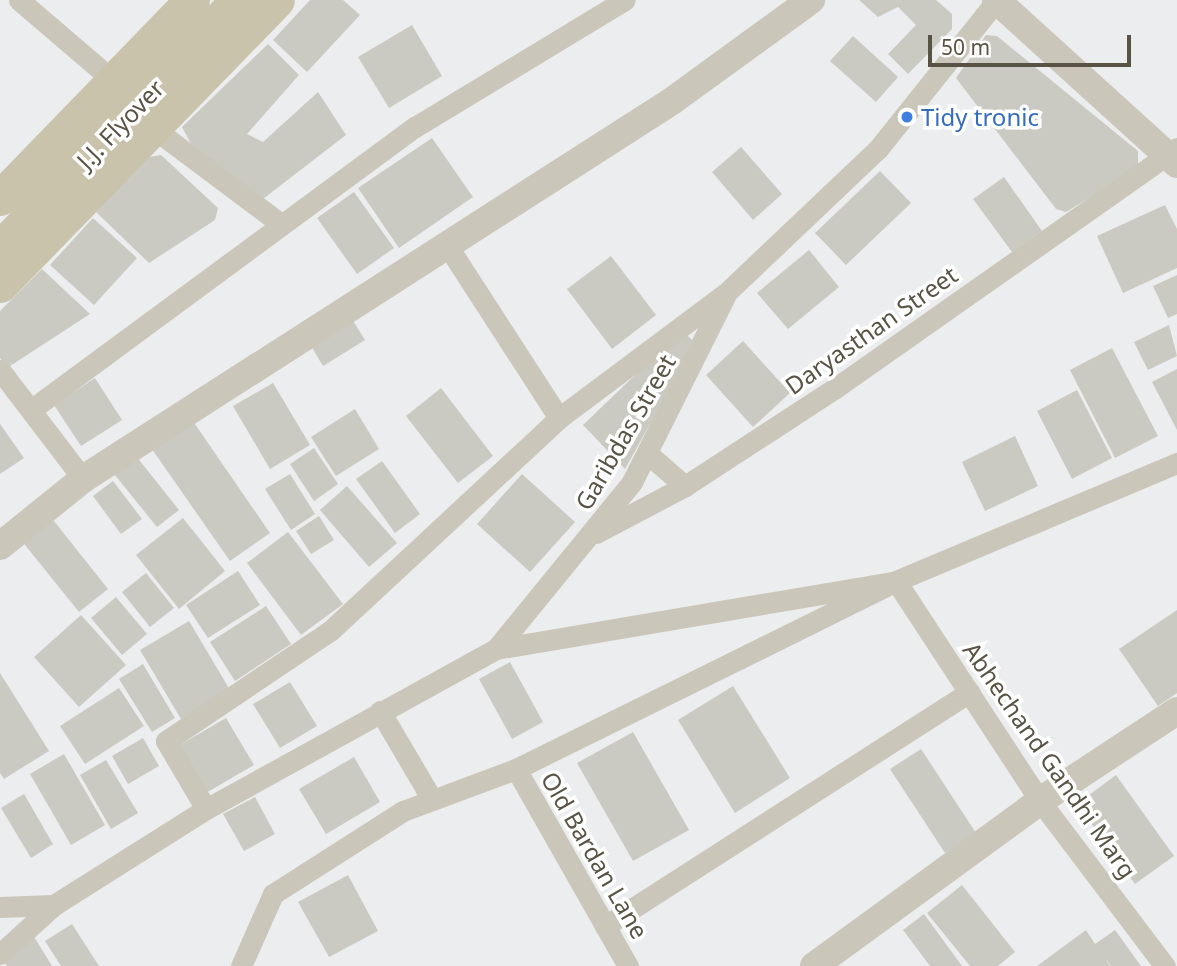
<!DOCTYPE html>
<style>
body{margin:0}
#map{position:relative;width:1177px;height:966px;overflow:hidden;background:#ebedee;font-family:"Noto Sans",sans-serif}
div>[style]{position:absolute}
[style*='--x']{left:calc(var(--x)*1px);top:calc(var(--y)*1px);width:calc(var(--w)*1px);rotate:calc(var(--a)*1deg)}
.building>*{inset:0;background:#cbcac2}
.minor>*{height:21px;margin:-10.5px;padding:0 10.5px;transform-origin:10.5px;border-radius:10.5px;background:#cbc6ba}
.tertiary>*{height:28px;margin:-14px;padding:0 14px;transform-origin:14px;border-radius:14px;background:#cbc6ba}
.primary>*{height:35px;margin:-17.5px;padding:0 17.5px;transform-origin:17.5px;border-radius:17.5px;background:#cac3ab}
.dots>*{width:19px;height:19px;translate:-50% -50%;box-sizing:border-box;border:4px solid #fff;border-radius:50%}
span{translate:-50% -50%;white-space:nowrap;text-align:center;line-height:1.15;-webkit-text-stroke:7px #fff;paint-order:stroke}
.shop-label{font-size:24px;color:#366cbe}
.left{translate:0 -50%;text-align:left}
.street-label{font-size:24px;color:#585344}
.scale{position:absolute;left:928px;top:35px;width:203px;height:32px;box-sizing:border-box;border:4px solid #585344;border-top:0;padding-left:9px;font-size:21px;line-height:24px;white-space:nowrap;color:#585344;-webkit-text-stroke:5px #fff;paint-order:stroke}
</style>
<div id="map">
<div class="building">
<i style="clip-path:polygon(310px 0,343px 0,360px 15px,307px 72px,273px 40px)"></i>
<i style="clip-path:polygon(859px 0,936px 0,952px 14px,952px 29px,908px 74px,888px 54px,916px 25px,898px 7px,878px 17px)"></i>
<i style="clip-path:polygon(412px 25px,442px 76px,389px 108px,358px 57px)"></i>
<i style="clip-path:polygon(986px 35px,997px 36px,1138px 151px,1138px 168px,1066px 212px,1056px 209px,956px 78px)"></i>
<i style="clip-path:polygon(853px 36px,898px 77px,876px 102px,830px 61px)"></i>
<i style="clip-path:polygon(268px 44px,299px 75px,247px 134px,263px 142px,318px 92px,346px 135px,259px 202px,191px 144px,182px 127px)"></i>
<i style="clip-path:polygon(432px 138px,473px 197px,399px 248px,358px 188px)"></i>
<i style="clip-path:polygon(741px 147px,782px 194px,753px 220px,712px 172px)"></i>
<i style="clip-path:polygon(161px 155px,218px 208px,215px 220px,149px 263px,96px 212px,149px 157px)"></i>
<i style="clip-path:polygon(880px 171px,911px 203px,846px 265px,815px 233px)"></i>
<i style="clip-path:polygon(1004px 177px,1042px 231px,1012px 252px,973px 199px)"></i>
<i style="clip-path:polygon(354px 192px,394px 248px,357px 274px,317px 218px)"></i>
<i style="clip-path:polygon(1165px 205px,1177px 229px,1177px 268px,1123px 293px,1097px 236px)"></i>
<i style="clip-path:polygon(93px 218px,137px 258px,94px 305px,50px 265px)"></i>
<i style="clip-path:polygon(809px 250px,839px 287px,788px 329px,757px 293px)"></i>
<i style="clip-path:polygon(611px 256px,656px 315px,612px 349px,567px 289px)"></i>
<i style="clip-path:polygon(42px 269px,90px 314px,7px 368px,0 358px,0 311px)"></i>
<i style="clip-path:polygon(1177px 275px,1177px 314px,1168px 318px,1153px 286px)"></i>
<i style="clip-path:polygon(350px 316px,365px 340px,323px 366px,308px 341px)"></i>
<i style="clip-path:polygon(1169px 325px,1177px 356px,1148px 370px,1134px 342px)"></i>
<i style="clip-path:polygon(682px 330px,695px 343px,625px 469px,583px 425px)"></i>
<i style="clip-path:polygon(743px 341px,790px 393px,753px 427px,706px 375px)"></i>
<i style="clip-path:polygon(1112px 348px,1158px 436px,1115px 458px,1070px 370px)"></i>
<i style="clip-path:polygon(1177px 369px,1177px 430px,1152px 382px)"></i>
<i style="clip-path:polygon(95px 378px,122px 420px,81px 446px,54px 405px)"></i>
<i style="clip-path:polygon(273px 383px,310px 445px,270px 469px,233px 406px)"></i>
<i style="clip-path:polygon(441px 388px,493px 456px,458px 483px,406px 416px)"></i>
<i style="clip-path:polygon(1077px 390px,1112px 458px,1072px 479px,1037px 411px)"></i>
<i style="clip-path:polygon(355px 409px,379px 449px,336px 476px,311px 437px)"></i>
<i style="clip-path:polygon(188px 414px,270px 533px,230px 561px,147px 442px)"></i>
<i style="clip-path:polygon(0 424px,24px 458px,0 474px)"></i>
<i style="clip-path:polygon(1015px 436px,1038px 486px,985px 511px,962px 462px)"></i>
<i style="clip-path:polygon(314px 448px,338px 484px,314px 501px,290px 464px)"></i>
<i style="clip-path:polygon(132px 451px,179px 510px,157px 527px,110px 469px)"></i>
<i style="clip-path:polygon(382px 461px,420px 514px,395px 533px,356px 479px)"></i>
<i style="clip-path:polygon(290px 474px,315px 514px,291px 530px,265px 489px)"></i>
<i style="clip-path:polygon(522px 474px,575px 522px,530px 572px,477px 524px)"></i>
<i style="clip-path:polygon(113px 481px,142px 519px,121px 534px,93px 496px)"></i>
<i style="clip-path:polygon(347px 486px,397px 543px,369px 567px,320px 510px)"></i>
<i style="clip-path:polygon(50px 516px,108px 589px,79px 612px,21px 540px)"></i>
<i style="clip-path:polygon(319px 516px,334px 540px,311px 554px,296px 531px)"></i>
<i style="clip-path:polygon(183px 518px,225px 571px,179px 609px,136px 555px)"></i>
<i style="clip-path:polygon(288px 532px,343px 604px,301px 635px,247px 563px)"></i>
<i style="clip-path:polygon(238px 571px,260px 605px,208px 638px,186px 605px)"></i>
<i style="clip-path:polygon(146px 573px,174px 608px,150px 627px,122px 592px)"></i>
<i style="clip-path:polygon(116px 597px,147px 634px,122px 655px,91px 618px)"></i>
<i style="clip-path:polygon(266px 606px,291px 644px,235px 681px,210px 642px)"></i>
<i style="clip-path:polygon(1177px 610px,1177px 693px,1158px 706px,1119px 649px)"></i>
<i style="clip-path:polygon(81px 615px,126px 665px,79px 707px,34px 657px)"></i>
<i style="clip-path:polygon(189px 621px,230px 690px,181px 719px,140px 650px)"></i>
<i style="clip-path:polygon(510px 662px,543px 722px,512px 739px,479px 679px)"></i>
<i style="clip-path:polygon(143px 664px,175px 718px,152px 732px,119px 679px)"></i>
<i style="clip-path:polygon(0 673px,49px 751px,4px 779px,0 773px)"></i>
<i style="clip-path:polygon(290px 682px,317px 726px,280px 748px,253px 704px)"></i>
<i style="clip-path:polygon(733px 686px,790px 778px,735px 813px,678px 720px)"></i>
<i style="clip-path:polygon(119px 688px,144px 726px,85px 764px,60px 726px)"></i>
<i style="clip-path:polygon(226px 718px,254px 765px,199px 797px,171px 750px)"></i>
<i style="clip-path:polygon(633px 732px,689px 830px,633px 861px,577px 763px)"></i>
<i style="clip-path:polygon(143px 738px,159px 766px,128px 784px,112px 756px)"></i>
<i style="clip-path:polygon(921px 749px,976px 833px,945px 853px,890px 769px)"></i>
<i style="clip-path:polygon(64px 754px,105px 825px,71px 845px,30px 774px)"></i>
<i style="clip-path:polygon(354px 757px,380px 802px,326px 834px,299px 789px)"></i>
<i style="clip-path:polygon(106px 760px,138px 813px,111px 829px,80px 775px)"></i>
<i style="clip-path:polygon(1116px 775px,1174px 856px,1135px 884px,1077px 804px)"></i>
<i style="clip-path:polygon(24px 794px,53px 844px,31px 858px,1px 808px)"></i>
<i style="clip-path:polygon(255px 797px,275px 834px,244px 851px,223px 814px)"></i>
<i style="clip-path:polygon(348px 875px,378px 931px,329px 957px,298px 902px)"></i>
<i style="clip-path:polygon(962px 885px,1015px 952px,998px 966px,970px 966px,927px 913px)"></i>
<i style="clip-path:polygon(924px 914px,962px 966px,930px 966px,903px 930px)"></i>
<i style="clip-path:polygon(72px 924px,99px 966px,61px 966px,45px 941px)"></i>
<i style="clip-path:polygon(1086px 930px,1095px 944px,1115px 930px,1141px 966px,1111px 966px,1106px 959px,1110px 966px,1037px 966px)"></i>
<i style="clip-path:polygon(33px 935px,52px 966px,7px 966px,0 955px)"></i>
</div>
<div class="minor">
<i style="--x:19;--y:0;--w:125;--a:40.5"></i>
<i style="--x:153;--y:128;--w:161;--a:36.9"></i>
<i style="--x:447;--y:245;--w:206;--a:57.1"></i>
<i style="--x:0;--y:370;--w:137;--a:52.7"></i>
<i style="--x:32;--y:409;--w:476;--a:-36.4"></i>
<i style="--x:415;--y:127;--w:245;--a:-31.2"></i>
<i style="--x:648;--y:454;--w:49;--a:40.9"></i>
<i style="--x:596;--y:533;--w:101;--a:-27.8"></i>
<i style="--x:685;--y:486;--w:178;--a:-33.1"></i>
<i style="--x:834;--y:389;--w:419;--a:-35.1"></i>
<i style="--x:496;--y:649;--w:215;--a:-50.8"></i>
<i style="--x:632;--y:482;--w:208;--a:-63.4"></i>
<i style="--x:380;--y:711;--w:99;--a:59.5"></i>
<i style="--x:516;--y:769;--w:227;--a:60.4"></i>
<i style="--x:206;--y:809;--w:331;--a:-28.9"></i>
<i style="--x:496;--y:649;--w:406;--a:-9.6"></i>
<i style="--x:896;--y:581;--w:305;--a:-22.8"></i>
<i style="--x:0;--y:907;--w:54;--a:-2.1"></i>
<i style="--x:54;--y:905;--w:180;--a:-32.3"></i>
<i style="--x:206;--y:809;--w:79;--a:-120.5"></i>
<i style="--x:166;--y:741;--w:197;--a:-33.9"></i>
<i style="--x:330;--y:631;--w:313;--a:-42.9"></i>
<i style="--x:559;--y:418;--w:207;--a:-36.8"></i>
<i style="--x:725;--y:294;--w:211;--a:-43.5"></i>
<i style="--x:878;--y:149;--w:191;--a:-51.4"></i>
<i style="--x:605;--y:926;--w:433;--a:-32.7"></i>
<i style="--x:0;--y:954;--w:73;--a:-42.2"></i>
<i style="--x:241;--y:966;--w:79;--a:-66"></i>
<i style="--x:273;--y:894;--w:154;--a:-32.6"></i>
<i style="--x:403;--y:811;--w:121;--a:-20.4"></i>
<i style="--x:516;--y:769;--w:424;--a:-26.3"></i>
<i style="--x:896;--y:581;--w:263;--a:56.8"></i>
<i style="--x:1040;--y:801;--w:207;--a:52.9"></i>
</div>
<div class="tertiary">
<i style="--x:996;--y:0;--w:244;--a:42.2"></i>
<i style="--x:0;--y:546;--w:107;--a:-38.9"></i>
<i style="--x:83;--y:479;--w:700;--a:-32.69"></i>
<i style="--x:672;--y:101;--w:172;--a:-36"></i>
<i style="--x:814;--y:966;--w:280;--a:-36.1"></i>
<i style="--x:1040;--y:801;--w:164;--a:-33.3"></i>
</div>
<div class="primary">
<i style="--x:0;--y:198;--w:276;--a:-45.9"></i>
<i style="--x:0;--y:248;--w:344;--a:-46.2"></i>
<i style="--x:0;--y:285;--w:397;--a:-45.8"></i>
</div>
<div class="dots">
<i style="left:907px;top:117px;background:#3f7fe0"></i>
</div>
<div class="shop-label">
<span class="left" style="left:921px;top:117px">Tidy tronic</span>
</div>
<div class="street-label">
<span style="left:120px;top:124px;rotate:-46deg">J.J. Flyover</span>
<span style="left:871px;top:330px;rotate:-35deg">Daryasthan Street</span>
<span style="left:625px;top:432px;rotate:-60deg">Garibdas Street</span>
<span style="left:1050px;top:760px;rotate:55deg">Abhechand Gandhi Marg</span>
<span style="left:595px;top:855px;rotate:60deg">Old Bardan Lane</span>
</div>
<div class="scale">50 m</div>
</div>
